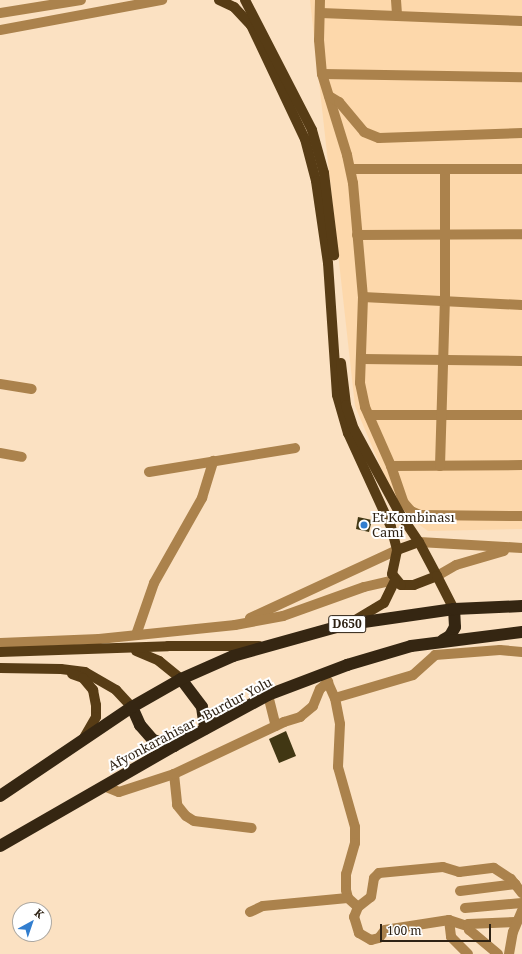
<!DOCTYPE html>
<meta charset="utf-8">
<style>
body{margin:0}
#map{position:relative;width:522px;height:954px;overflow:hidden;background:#fbe1c2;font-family:"Noto Serif",serif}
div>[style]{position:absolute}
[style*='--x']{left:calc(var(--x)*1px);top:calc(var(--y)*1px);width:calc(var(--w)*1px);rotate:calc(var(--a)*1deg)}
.built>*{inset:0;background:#fdd8ab}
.building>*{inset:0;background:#413713}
.minor>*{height:10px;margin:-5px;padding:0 5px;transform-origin:5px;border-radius:5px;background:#ab824c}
.major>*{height:10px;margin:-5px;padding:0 5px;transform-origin:5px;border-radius:5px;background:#573c15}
.highway>*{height:12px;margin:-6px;padding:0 6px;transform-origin:6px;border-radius:6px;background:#352612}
.dots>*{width:11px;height:11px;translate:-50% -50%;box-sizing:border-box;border:2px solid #fff;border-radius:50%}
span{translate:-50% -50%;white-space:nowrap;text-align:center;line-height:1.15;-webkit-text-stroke:4px #fff;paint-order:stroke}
.shield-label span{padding:1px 3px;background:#fff;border:1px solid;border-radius:3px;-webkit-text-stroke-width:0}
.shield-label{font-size:12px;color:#2e2214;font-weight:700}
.poi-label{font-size:13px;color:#2e2214}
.left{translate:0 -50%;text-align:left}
.street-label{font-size:13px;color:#2e2214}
.north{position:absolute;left:12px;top:902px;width:40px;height:40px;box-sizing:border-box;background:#fff;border:1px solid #aba7a1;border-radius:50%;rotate:40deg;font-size:11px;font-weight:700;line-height:16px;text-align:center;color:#2e2214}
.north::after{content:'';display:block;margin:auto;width:14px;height:18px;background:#327ecf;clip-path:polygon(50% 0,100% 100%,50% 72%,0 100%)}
.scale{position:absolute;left:380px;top:924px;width:111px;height:18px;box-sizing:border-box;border:2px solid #2e2214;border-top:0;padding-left:5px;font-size:12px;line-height:14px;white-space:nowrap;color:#2e2214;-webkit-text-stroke:3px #fff;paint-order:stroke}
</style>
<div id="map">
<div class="built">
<i style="clip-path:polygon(310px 0,522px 0,522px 529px,428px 531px,399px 510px,355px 406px)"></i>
</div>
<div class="building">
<i style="clip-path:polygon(358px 517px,372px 520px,369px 532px,356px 529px)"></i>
<i style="clip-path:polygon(286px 731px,296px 756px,279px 763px,269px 739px)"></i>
</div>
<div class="minor">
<i style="--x:320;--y:0;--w:40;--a:91.4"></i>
<i style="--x:319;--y:40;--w:34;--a:85"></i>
<i style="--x:322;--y:74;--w:85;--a:72.8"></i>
<i style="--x:347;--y:155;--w:29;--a:78"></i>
<i style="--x:353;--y:183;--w:114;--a:85"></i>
<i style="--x:363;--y:297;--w:86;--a:92"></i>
<i style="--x:360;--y:383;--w:25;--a:78"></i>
<i style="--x:365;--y:407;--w:64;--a:66.2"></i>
<i style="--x:391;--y:466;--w:39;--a:71"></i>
<i style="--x:404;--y:503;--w:11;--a:49"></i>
<i style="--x:411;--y:511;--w:10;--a:24"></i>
<i style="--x:420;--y:515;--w:102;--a:0.6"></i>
<i style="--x:396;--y:0;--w:16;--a:86"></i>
<i style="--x:0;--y:13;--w:82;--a:-9.1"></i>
<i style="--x:321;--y:13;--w:201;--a:2.3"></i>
<i style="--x:0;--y:30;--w:165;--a:-10.5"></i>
<i style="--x:322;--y:74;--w:200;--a:0.9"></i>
<i style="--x:329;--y:96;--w:12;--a:31"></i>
<i style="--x:339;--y:102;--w:39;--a:50"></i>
<i style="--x:364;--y:132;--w:16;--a:22"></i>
<i style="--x:379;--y:138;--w:143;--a:-2"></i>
<i style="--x:351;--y:169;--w:171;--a:0"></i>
<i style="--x:357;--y:235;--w:165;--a:-0.3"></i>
<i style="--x:363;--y:297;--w:159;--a:2.9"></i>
<i style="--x:362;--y:359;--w:160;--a:0.7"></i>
<i style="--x:0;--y:384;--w:32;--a:9"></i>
<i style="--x:369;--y:415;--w:153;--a:0"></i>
<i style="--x:0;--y:453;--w:22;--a:10"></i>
<i style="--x:391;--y:466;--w:131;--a:-0.4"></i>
<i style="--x:440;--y:466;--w:165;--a:-88.3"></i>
<i style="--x:445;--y:301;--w:132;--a:-90"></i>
<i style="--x:149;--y:472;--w:148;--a:-9.3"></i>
<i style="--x:419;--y:542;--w:103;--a:3.3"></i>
<i style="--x:437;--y:576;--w:22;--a:-30"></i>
<i style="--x:456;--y:565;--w:50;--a:-16.3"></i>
<i style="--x:250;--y:618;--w:162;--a:-24.8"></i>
<i style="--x:136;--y:635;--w:55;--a:-70.9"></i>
<i style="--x:154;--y:583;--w:98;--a:-60.5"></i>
<i style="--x:202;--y:498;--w:39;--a:-73"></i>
<i style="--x:0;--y:643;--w:99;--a:-2.3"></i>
<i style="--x:99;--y:639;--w:137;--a:-5.9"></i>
<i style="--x:235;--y:625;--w:49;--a:-10.6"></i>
<i style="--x:283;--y:616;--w:86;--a:-19.7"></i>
<i style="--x:364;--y:587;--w:32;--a:-13"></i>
<i style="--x:325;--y:676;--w:24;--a:66"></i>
<i style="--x:335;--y:698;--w:26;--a:79"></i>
<i style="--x:340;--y:724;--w:43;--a:92.7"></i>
<i style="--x:338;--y:767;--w:62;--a:74.2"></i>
<i style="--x:355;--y:827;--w:16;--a:90"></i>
<i style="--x:355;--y:843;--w:32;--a:106"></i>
<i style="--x:346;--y:874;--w:16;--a:90"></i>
<i style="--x:346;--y:890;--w:8;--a:76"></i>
<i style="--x:348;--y:898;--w:13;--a:42"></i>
<i style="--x:268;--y:695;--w:32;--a:76"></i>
<i style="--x:335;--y:698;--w:81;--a:-16.4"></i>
<i style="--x:413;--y:675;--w:30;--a:-42"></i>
<i style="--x:435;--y:655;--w:65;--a:-4.4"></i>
<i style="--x:500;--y:650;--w:22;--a:5"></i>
<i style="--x:174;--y:774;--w:31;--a:84"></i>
<i style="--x:177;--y:805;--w:14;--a:51"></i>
<i style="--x:186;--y:816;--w:9;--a:32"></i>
<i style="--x:194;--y:821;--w:58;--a:6.9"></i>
<i style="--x:104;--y:786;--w:16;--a:22"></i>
<i style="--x:119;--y:792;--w:58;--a:-18.1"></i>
<i style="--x:174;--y:774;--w:122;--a:-25.3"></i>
<i style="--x:284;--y:722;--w:17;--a:-17"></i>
<i style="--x:300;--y:717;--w:17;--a:-40"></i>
<i style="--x:313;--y:706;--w:18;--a:-68"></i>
<i style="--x:320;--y:689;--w:11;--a:-41"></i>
<i style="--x:460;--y:891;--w:56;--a:-7.1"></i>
<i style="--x:465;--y:908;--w:57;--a:-5"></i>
<i style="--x:250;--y:912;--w:14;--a:-25"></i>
<i style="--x:263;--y:906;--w:85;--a:-5.4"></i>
<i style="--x:449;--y:920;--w:17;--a:83"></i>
<i style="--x:451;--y:937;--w:24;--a:45"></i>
<i style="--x:467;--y:926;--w:19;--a:-162"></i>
<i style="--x:449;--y:920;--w:65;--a:171.1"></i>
<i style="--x:385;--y:930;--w:10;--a:127"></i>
<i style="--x:379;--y:938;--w:8;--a:166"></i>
<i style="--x:371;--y:940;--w:14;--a:-150"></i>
<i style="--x:359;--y:933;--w:17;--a:-107"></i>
<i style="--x:354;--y:917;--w:11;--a:-68"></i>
<i style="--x:358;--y:907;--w:16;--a:-38"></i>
<i style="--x:371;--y:897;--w:19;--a:-81"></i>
<i style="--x:374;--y:878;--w:7;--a:-45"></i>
<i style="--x:379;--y:873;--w:64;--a:-5.4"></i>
<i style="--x:443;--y:867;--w:17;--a:17"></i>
<i style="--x:459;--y:872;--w:35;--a:-7"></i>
<i style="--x:494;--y:868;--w:20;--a:33"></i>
<i style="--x:511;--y:879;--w:18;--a:52"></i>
<i style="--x:498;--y:954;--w:38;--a:-140"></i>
<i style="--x:469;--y:930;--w:6;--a:-99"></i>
<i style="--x:468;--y:924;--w:48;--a:-2.4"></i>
<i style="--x:509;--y:954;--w:22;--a:-80"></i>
<i style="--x:513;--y:932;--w:23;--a:-67"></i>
</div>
<div class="major">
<i style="--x:219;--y:0;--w:17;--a:25"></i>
<i style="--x:234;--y:7;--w:25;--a:47"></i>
<i style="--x:251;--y:25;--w:126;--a:64.7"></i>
<i style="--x:305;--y:139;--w:43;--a:75.3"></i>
<i style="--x:316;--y:181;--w:83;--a:81.7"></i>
<i style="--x:328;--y:263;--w:132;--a:86.1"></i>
<i style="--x:337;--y:395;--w:40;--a:74"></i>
<i style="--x:348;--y:433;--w:103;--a:65.4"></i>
<i style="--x:391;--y:527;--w:24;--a:75"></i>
<i style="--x:245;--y:0;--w:146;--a:62.7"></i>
<i style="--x:312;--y:130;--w:45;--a:74.4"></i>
<i style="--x:324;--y:173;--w:83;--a:83"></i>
<i style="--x:341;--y:363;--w:42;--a:83.2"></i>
<i style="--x:346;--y:405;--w:25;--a:72"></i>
<i style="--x:354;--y:429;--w:97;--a:61.6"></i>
<i style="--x:400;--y:514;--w:34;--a:56"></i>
<i style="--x:419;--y:542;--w:38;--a:62"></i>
<i style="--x:437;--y:576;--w:25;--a:159"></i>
<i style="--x:414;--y:585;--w:13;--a:180"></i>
<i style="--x:401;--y:585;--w:14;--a:-129"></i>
<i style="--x:392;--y:574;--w:25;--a:-78"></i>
<i style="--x:397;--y:550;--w:23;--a:-20"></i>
<i style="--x:437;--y:576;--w:37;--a:63"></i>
<i style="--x:352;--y:622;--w:37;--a:-31"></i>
<i style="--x:384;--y:603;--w:25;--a:-64"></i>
<i style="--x:136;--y:651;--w:25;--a:23"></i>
<i style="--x:159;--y:661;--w:28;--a:39"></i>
<i style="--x:0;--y:652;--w:168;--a:-2"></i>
<i style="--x:168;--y:646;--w:91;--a:0"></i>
<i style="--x:0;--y:668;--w:61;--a:0.9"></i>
<i style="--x:61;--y:669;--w:24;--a:7"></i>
<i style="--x:85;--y:672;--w:36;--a:30"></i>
<i style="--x:116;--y:690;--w:23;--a:47"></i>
<i style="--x:72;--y:674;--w:12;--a:20"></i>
<i style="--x:83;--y:678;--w:16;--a:50"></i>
<i style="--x:93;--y:690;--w:15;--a:79"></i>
<i style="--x:96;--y:705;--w:12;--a:90"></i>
<i style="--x:96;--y:717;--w:24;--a:120"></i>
</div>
<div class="highway">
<i style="--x:443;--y:640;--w:8;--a:-30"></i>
<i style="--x:450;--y:636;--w:10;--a:-61"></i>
<i style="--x:455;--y:627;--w:18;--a:-93"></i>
<i style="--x:181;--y:679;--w:35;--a:53"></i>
<i style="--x:202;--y:707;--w:22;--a:82"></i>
<i style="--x:132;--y:707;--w:20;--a:66"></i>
<i style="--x:140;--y:725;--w:20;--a:49"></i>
<i style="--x:153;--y:740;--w:22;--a:16"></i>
<i style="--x:0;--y:796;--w:159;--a:-34"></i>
<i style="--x:132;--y:707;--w:56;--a:-29.7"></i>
<i style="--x:181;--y:679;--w:57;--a:-23.9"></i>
<i style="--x:233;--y:656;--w:114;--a:-15.7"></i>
<i style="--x:343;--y:625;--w:112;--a:-8.2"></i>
<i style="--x:454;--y:609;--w:68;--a:-2.5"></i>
<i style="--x:0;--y:846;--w:201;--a:-29.9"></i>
<i style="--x:174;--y:746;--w:107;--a:-28.5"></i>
<i style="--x:268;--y:695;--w:85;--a:-20.8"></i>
<i style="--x:347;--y:665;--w:67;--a:-16.5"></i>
<i style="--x:411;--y:646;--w:112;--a:-7.2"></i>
</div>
<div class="dots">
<i style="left:364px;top:525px;background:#327ecf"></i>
</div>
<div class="shield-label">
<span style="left:347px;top:624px">D650</span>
</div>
<div class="poi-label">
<span class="left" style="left:372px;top:525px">Et Kombinası<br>Cami</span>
</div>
<div class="street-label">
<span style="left:190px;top:724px;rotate:-28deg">Afyonkarahisar - Burdur Yolu</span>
</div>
<div class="north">K</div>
<div class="scale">100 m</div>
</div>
